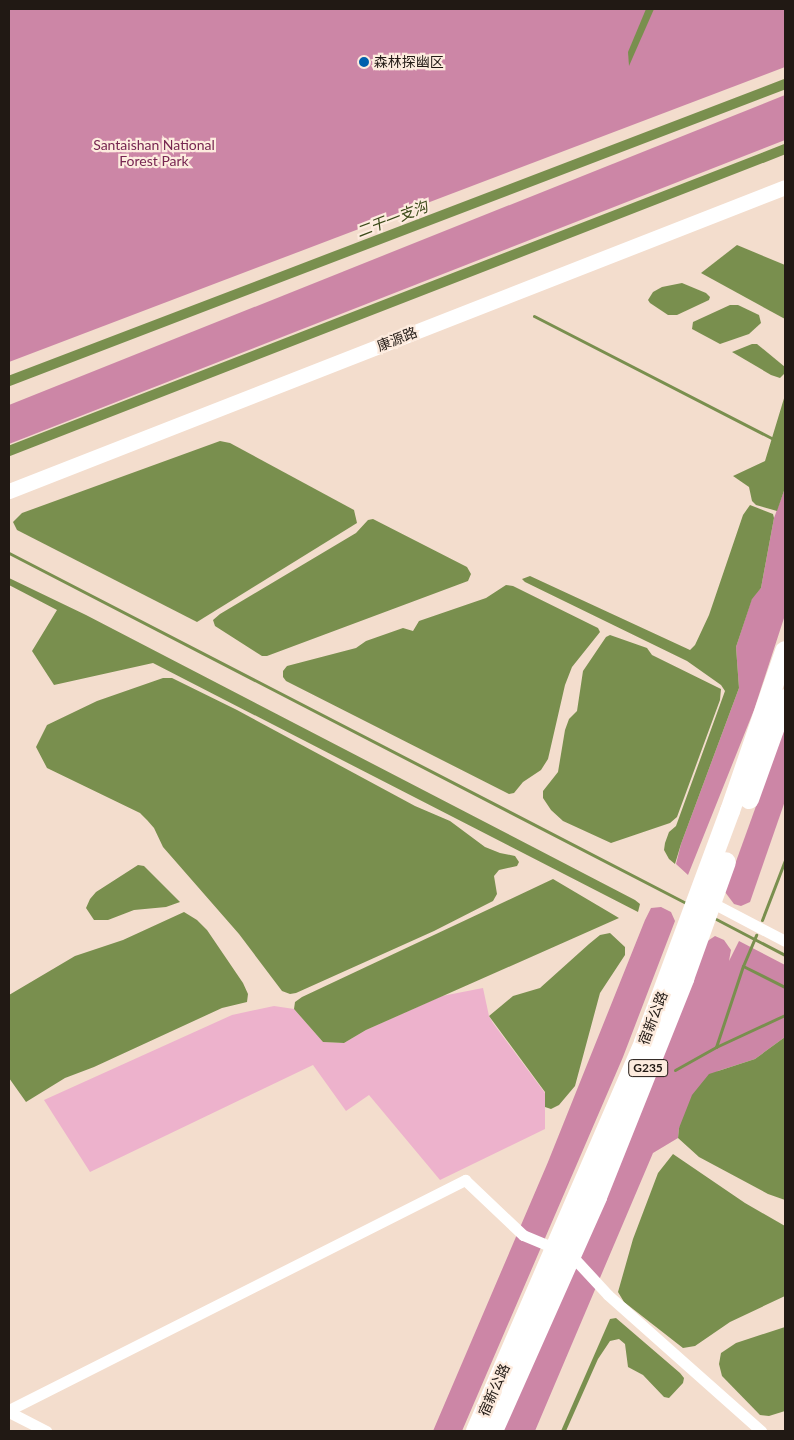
<!DOCTYPE html>
<meta charset="utf-8">
<style>
body{margin:0}
#map{position:relative;width:794px;height:1440px;overflow:hidden;background:#f3ddcd;font-family:Lato,"Noto Sans SC",sans-serif}
div>[style]{position:absolute}
[style*='--x']{left:calc(var(--x)*1px);top:calc(var(--y)*1px);width:calc(var(--w)*1px);rotate:calc(var(--a)*1deg)}
.green>*{inset:0;background:#edb2cc}
.forest>*{inset:0;background:#cc86a6}
.water>*{inset:0;background:#798f4e}
.stream>*{height:3px;margin:-1.5px;padding:0 1.5px;transform-origin:1.5px;border-radius:1.5px;background:#798f4e}
.canal>*{height:10px;margin:-5px;padding:0 5px;transform-origin:5px;border-radius:5px;background:#798f4e}
.minor>*{height:11px;margin:-5.5px;padding:0 5.5px;transform-origin:5.5px;border-radius:5.5px;background:#fff}
.tertiary>*{height:15px;margin:-7.5px;padding:0 7.5px;transform-origin:7.5px;border-radius:7.5px;background:#fff}
.trunk>*{height:20px;margin:-10px;padding:0 10px;transform-origin:10px;border-radius:10px;background:#fff}
.dots>*{width:14px;height:14px;translate:-50% -50%;box-sizing:border-box;border:2px solid #fdebde;border-radius:50%}
span{translate:-50% -50%;white-space:nowrap;text-align:center;line-height:1.15;-webkit-text-stroke:4.5px #fdebde;paint-order:stroke}
.shield-label span{padding:1px 4px;background:#fdebde;border:1px solid;border-radius:4px;-webkit-text-stroke-width:0}
.shield-label{font-size:12px;color:#211914;font-weight:700}
.poi-label{font-size:14px;color:#211914}
.left{translate:0 -50%;text-align:left}
.park-label{font-size:14px;color:#772651}
.street-label{font-size:14px;color:#211914}
.water-label{font-size:15px;color:#3b4a19;font-style:italic}
.frame{position:absolute;inset:0;border:10px solid #211914;pointer-events:none}
</style>
<div id="map">
<div class="green">
<i style="clip-path:polygon(483px 988px,489px 1016px,493px 1023px,545px 1093px,545px 1129px,440px 1180px,369px 1095px,346px 1111px,313px 1065px,90px 1172px,44px 1100px,232px 1015px,274px 1006px,294px 1009px,323px 1042px,344px 1043px,366px 1030px,442px 996px)"></i>
</div>
<div class="forest">
<i style="clip-path:polygon(9px 9px,785px 9px,785px 67px,9px 362px)"></i>
<i style="clip-path:polygon(785px 95px,785px 140px,9px 444px,9px 405px)"></i>
<i style="clip-path:polygon(785px 488px,785px 615px,754px 710px,688px 875px,676px 864px,681px 844px,739px 688px,736px 647px,752px 598px,761px 588px,774px 518px)"></i>
<i style="clip-path:polygon(785px 726px,785px 801px,750px 902px,741px 906px,734px 904px,725px 892px)"></i>
<i style="clip-path:polygon(661px 907px,671px 912px,675px 921px,623px 1057px,462px 1431px,433px 1431px,548px 1162px,645px 920px,651px 908px)"></i>
<i style="clip-path:polygon(715px 936px,724px 940px,731px 950px,729px 961px,739px 941px,785px 965px,785px 1037px,755px 1059px,718px 1071px,679px 1128px,678px 1138px,653px 1153px,535px 1431px,503px 1431px,706px 942px)"></i>
</div>
<div class="water">
<i style="clip-path:polygon(646px 9px,654px 9px,629px 66px,628px 52px)"></i>
<i style="clip-path:polygon(737px 245px,785px 265px,785px 319px,701px 273px)"></i>
<i style="clip-path:polygon(682px 283px,706px 293px,710px 297px,709px 300px,677px 315px,668px 315px,650px 303px,648px 300px,653px 292px,662px 287px)"></i>
<i style="clip-path:polygon(730px 305px,738px 305px,759px 315px,761px 323px,749px 334px,720px 344px,692px 329px,693px 322px)"></i>
<i style="clip-path:polygon(752px 344px,757px 344px,785px 367px,785px 373px,780px 378px,771px 375px,732px 352px)"></i>
<i style="clip-path:polygon(785px 395px,785px 488px,777px 511px,756px 505px,752px 501px,749px 487px,733px 476px,765px 461px)"></i>
<i style="clip-path:polygon(220px 441px,230px 443px,354px 510px,357px 523px,197px 622px,17px 530px,13px 522px,22px 513px)"></i>
<i style="clip-path:polygon(750px 505px,773px 514px,774px 518px,761px 588px,752px 599px,736px 647px,739px 688px,681px 844px,675px 864px,669px 859px,664px 850px,665px 843px,669px 832px,676px 826px,725px 691px,721px 685px,687px 661px,525px 582px,522px 579px,530px 576px,690px 650px,695px 645px,709px 615px,743px 515px)"></i>
<i style="clip-path:polygon(373px 519px,467px 567px,471px 574px,468px 581px,267px 656px,262px 656px,215px 626px,213px 620px,220px 614px,356px 533px,368px 520px)"></i>
<i style="clip-path:polygon(9px 578px,86px 615px,635px 900px,640px 904px,638px 912px,153px 663px,54px 685px,32px 651px,57px 610px,9px 585px)"></i>
<i style="clip-path:polygon(506px 585px,513px 586px,598px 628px,600px 632px,572px 667px,565px 685px,548px 759px,541px 770px,523px 782px,514px 793px,509px 794px,286px 681px,283px 677px,283px 671px,287px 666px,356px 648px,366px 641px,403px 628px,413px 631px,419px 621px,486px 598px)"></i>
<i style="clip-path:polygon(610px 635px,647px 648px,652px 655px,721px 689px,720px 700px,677px 817px,670px 823px,611px 843px,563px 821px,551px 810px,543px 798px,543px 791px,558px 772px,565px 730px,569px 719px,577px 711px,583px 671px,606px 637px)"></i>
<i style="clip-path:polygon(163px 678px,172px 678px,237px 710px,415px 806px,450px 821px,485px 847px,500px 853px,515px 856px,519px 862px,517px 866px,499px 870px,494px 876px,497px 894px,493px 901px,434px 931px,296px 993px,290px 994px,282px 991px,239px 934px,163px 847px,154px 828px,147px 820px,140px 813px,47px 768px,36px 747px,47px 725px,97px 701px)"></i>
<i style="clip-path:polygon(138px 865px,144px 866px,180px 902px,166px 907px,134px 910px,108px 920px,94px 920px,86px 908px,90px 899px,96px 892px)"></i>
<i style="clip-path:polygon(553px 879px,619px 918px,366px 1030px,344px 1043px,323px 1042px,294px 1009px,295px 1002px,302px 997px)"></i>
<i style="clip-path:polygon(184px 912px,197px 920px,207px 930px,243px 983px,248px 994px,247px 1002px,222px 1008px,94px 1067px,65px 1078px,26px 1102px,9px 1078px,9px 995px,75px 956px,123px 940px)"></i>
<i style="clip-path:polygon(610px 933px,625px 947px,625px 955px,600px 993px,575px 1086px,559px 1105px,551px 1109px,545px 1107px,545px 1092px,489px 1016px,513px 996px,540px 988px,589px 944px,600px 935px)"></i>
<i style="clip-path:polygon(785px 1037px,785px 1200px,768px 1194px,699px 1157px,678px 1138px,679px 1128px,692px 1095px,709px 1074px,755px 1059px)"></i>
<i style="clip-path:polygon(673px 1154px,745px 1203px,785px 1226px,785px 1296px,730px 1322px,695px 1346px,683px 1348px,624px 1302px,618px 1292px,633px 1239px,658px 1173px)"></i>
<i style="clip-path:polygon(616px 1318px,680px 1373px,684px 1378px,683px 1383px,669px 1398px,664px 1397px,643px 1375px,628px 1367px,625px 1344px,619px 1339px,610px 1341px,598px 1359px,566px 1431px,561px 1431px,610px 1319px)"></i>
<i style="clip-path:polygon(785px 1327px,785px 1411px,769px 1416px,760px 1415px,722px 1376px,719px 1364px,721px 1353px,736px 1343px)"></i>
</div>
<div class="stream">
<i style="--x:534;--y:316;--w:269;--a:27.2"></i>
<i style="--x:9;--y:553;--w:762;--a:27.34"></i>
<i style="--x:716;--y:919;--w:78;--a:27.6"></i>
<i style="--x:762;--y:920;--w:64;--a:-69"></i>
<i style="--x:743;--y:966;--w:47;--a:26.6"></i>
<i style="--x:716;--y:1047;--w:85;--a:-71.6"></i>
<i style="--x:743;--y:966;--w:34;--a:-67"></i>
<i style="--x:675;--y:1070;--w:47;--a:-29.3"></i>
<i style="--x:716;--y:1047;--w:76;--a:-24.9"></i>
</div>
<div class="canal">
<i style="--x:9;--y:381;--w:831;--a:-20.94"></i>
<i style="--x:9;--y:451;--w:833;--a:-21.26"></i>
</div>
<div class="minor">
<i style="--x:707;--y:900;--w:88;--a:27.7"></i>
<i style="--x:9;--y:1410;--w:511;--a:-26.77"></i>
<i style="--x:465;--y:1180;--w:80;--a:43.5"></i>
<i style="--x:523;--y:1235;--w:52;--a:22.6"></i>
<i style="--x:571;--y:1255;--w:54;--a:47.2"></i>
<i style="--x:608;--y:1295;--w:205;--a:41.6"></i>
<i style="--x:9;--y:1412;--w:42;--a:27.2"></i>
</div>
<div class="tertiary">
<i style="--x:9;--y:491;--w:833;--a:-21.39"></i>
</div>
<div class="trunk">
<i style="--x:749;--y:799;--w:106;--a:-70.2"></i>
<i style="--x:476;--y:1431;--w:424;--a:-66.6"></i>
<i style="--x:644;--y:1042;--w:246;--a:-69.6"></i>
<i style="--x:730;--y:811;--w:169;--a:-71"></i>
<i style="--x:493;--y:1431;--w:256;--a:-66"></i>
<i style="--x:597;--y:1197;--w:235;--a:-68.2"></i>
<i style="--x:684;--y:979;--w:124;--a:-70.3"></i>
</div>
<div class="dots">
<i style="left:364px;top:62px;background:#0060ad"></i>
</div>
<div class="shield-label">
<span style="left:648px;top:1068px">G235</span>
</div>
<div class="poi-label">
<span class="left" style="left:374px;top:62px">森林探幽区</span>
</div>
<div class="park-label">
<span style="left:154px;top:153px">Santaishan National<br>Forest Park</span>
</div>
<div class="street-label">
<span style="left:397px;top:339px;rotate:-21deg">康源路</span>
<span style="left:653px;top:1018px;rotate:-69deg">宿新公路</span>
<span style="left:494px;top:1390px;rotate:-66deg">宿新公路</span>
</div>
<div class="water-label">
<span style="left:392px;top:219px;rotate:-21deg">二干一支沟</span>
</div>
<div class="frame"></div>
</div>
